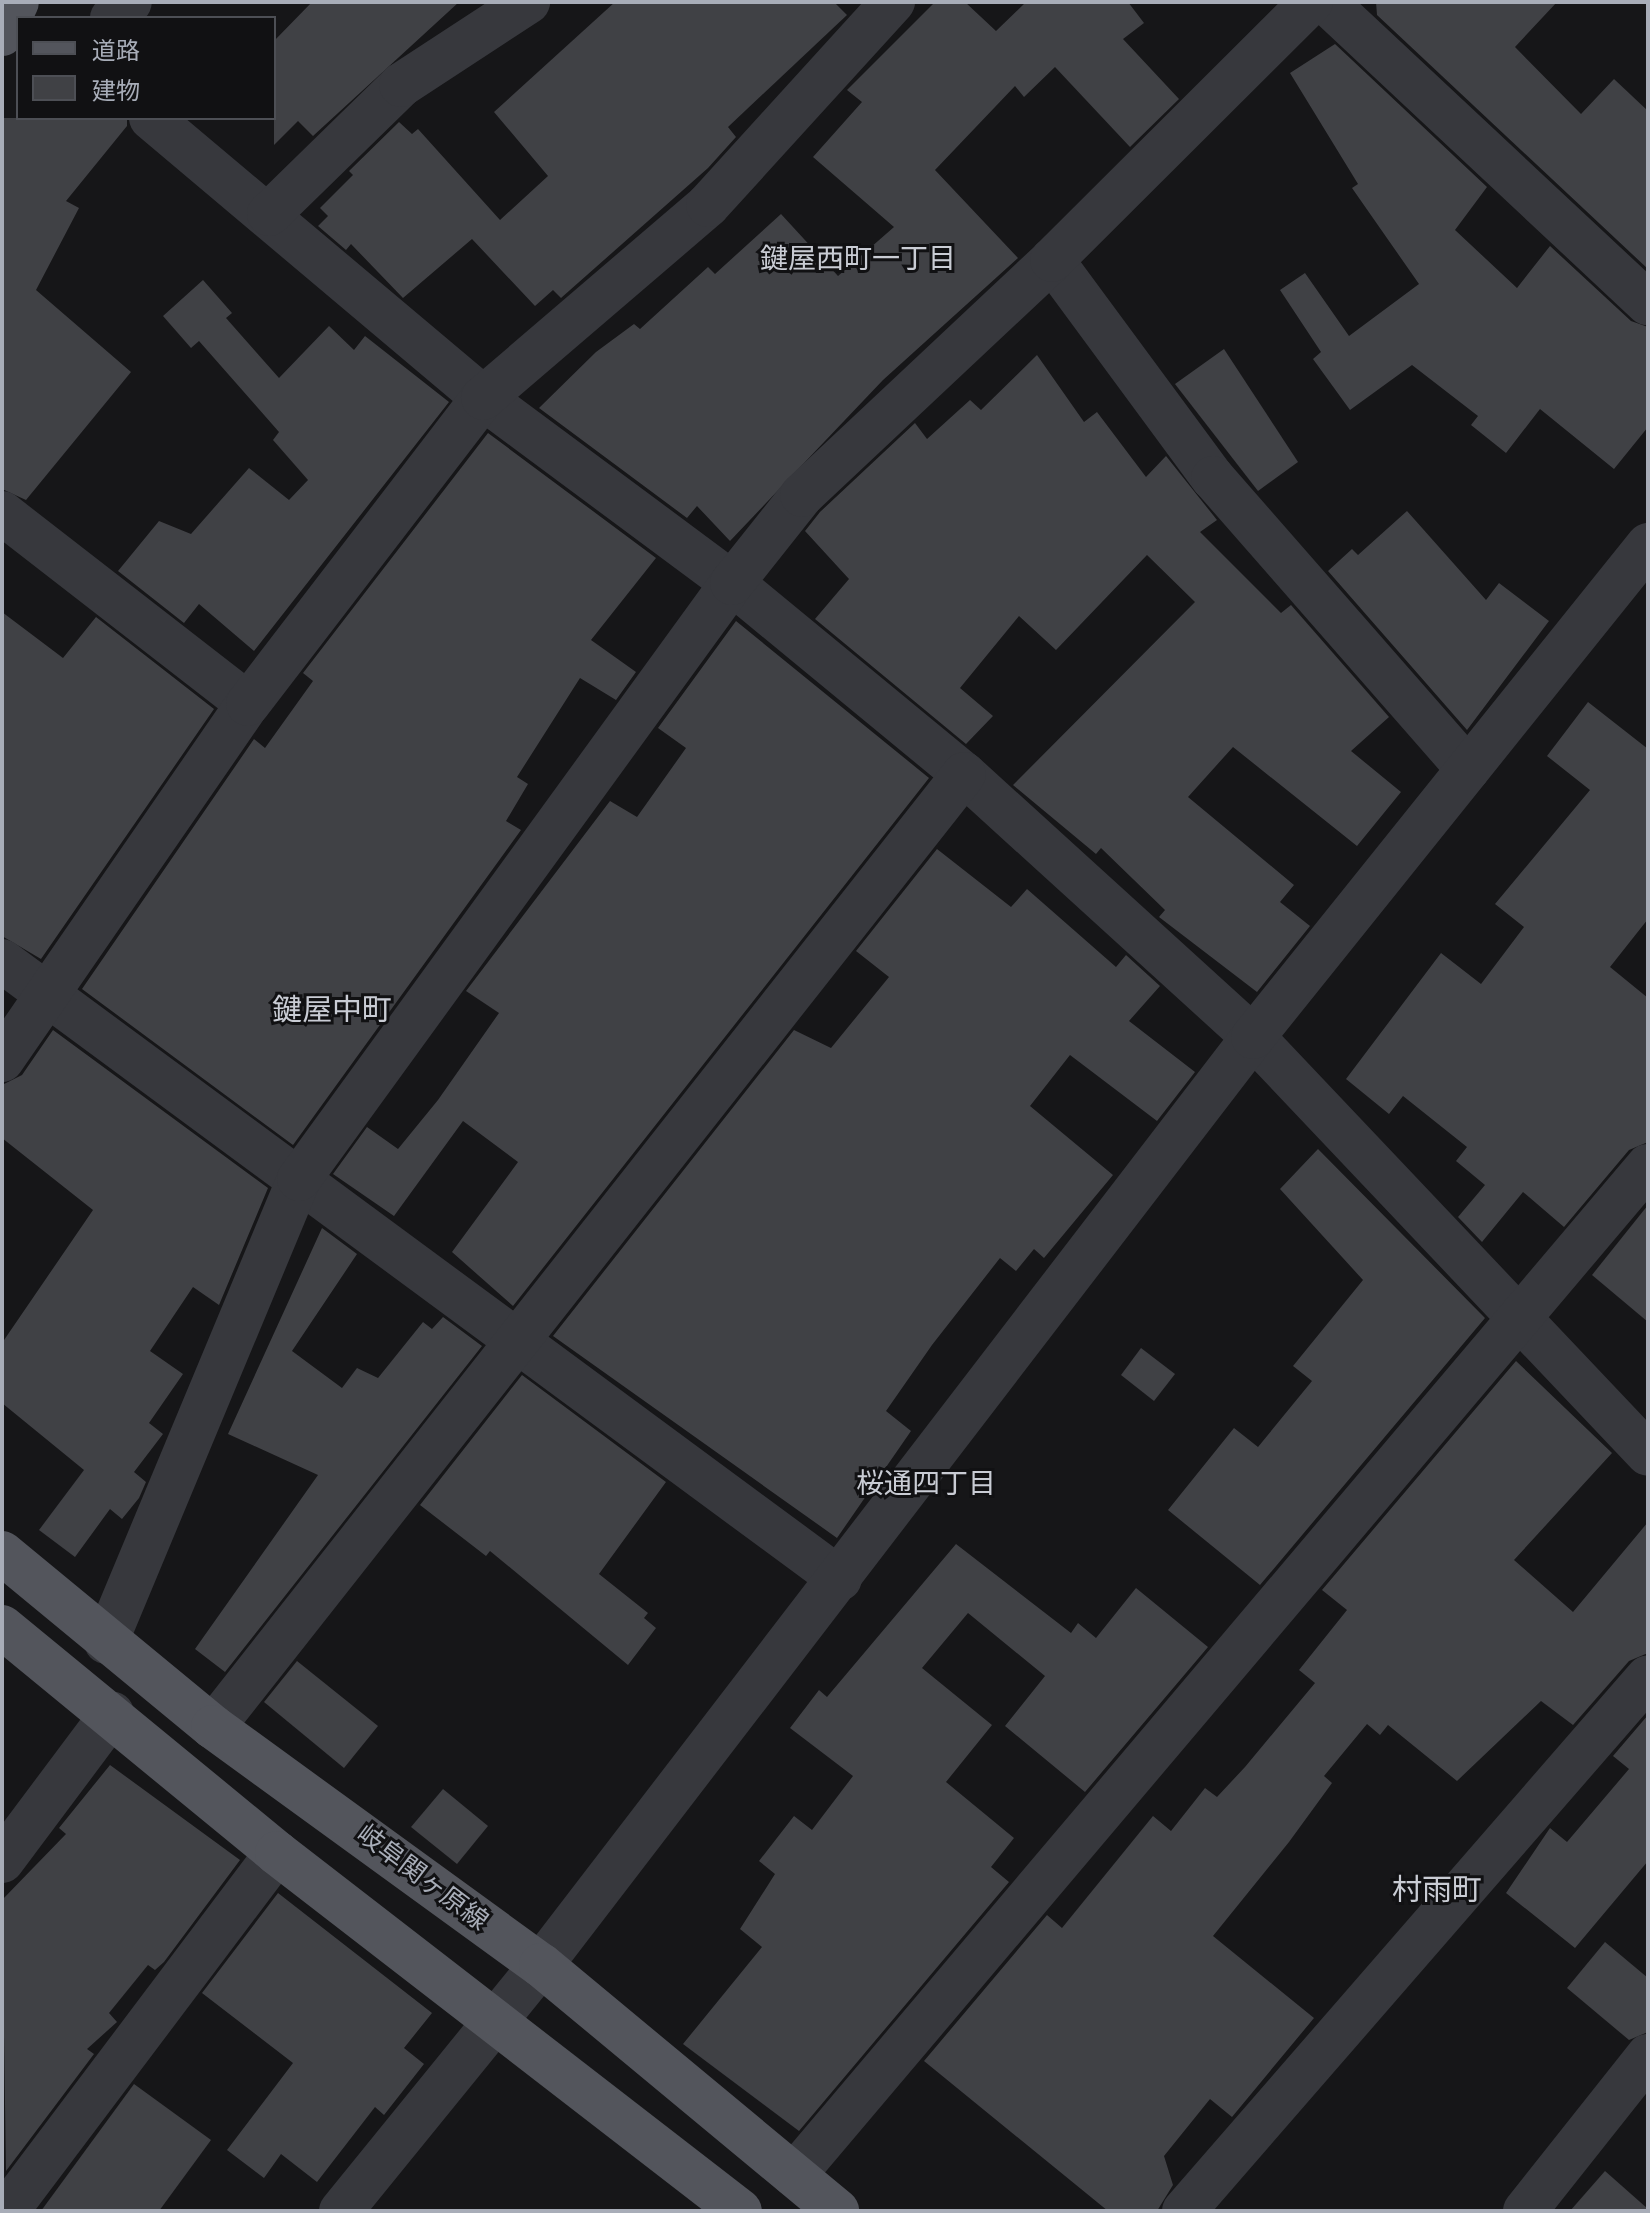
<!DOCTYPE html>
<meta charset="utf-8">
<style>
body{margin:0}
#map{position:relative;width:1650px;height:2213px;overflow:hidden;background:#161618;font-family:Manrope,"Noto Sans JP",sans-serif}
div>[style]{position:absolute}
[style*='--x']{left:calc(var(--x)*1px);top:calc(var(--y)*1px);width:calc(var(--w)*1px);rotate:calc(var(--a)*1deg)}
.building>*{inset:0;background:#404145}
.minor>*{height:44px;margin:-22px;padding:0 22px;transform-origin:22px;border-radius:22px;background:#37383d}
.major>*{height:44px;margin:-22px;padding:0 22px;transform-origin:22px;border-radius:22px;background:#53555c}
span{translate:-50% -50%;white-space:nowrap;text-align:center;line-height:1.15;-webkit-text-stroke:6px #111113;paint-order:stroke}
.street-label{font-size:26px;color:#a8adb8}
.neighbourhood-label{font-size:28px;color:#c9ccd4}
.quarter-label{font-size:30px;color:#c9ccd4}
.frame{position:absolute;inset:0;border:4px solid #a8adb8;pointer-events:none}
.legend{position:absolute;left:16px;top:16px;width:260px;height:104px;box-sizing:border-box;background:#111113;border:2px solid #4d4f55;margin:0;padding:10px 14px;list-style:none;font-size:24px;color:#a8adb8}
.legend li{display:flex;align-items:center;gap:16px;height:40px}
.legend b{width:40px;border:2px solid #4d4f55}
</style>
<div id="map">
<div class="building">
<i style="clip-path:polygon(312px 2px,459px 2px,313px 136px,298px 121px,274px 145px,274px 41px)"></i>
<i style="clip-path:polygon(615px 2px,834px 2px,847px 15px,728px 127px,736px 137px,708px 168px,561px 298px,553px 290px,535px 306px,472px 239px,403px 298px,351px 244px,346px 250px,318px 226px,328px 216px,320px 208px,353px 175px,349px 171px,399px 122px,412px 134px,418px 129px,500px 220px,548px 176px,494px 112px)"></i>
<i style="clip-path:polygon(935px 2px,965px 2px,996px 31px,1026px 2px,1128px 2px,1144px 23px,1123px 39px,1179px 99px,1130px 147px,1055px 67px,1024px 97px,1015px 86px,935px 170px,1018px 258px,883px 380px,730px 541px,697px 506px,687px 518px,539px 408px,596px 352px,634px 324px,640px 329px,708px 267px,715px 274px,781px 214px,838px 276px,894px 227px,813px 157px,862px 102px,847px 90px)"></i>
<i style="clip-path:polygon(1376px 2px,1557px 2px,1515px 47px,1581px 114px,1614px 79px,1648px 111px,1648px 269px,1377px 15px)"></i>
<i style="clip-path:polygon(1335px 44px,1487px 187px,1455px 230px,1517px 288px,1550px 246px,1631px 321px,1648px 327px,1648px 427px,1614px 469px,1540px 409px,1506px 453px,1471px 425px,1478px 416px,1412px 365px,1350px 410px,1313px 359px,1321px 352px,1280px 290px,1305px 273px,1349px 336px,1419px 284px,1352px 188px,1358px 184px,1290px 73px)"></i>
<i style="clip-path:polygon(2px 118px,127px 118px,127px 126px,66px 201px,79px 208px,36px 290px,131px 372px,26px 500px,2px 489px)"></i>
<i style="clip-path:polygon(203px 280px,232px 313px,226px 318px,279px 378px,329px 326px,354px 350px,365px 336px,449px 402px,254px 651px,199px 604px,184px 623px,118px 571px,159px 521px,191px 534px,249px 468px,289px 500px,308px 480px,273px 440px,279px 432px,199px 341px,191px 348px,163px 316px)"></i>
<i style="clip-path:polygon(1224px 349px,1298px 462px,1258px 491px,1175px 384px)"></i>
<i style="clip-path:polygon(1037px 355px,1084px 422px,1097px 412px,1146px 477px,1166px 456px,1217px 520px,1200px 532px,1281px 613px,1291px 605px,1389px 717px,1351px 751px,1401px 792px,1357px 846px,1233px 747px,1188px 797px,1294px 885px,1280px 902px,1310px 926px,1257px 992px,1159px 917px,1165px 910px,1101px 848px,1096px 854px,1013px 785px,1195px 602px,1147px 555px,1056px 650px,1019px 616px,960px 688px,993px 716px,966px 744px,815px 619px,849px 579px,805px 531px,820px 512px,915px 423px,927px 439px,970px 400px,981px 410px)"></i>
<i style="clip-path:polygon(488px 433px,656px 558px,591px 640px,636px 672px,616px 700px,580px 678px,517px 777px,528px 784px,506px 821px,521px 830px,293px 1145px,82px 989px,254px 739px,265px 748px,313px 681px,303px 673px)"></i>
<i style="clip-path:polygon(1407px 511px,1486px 600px,1499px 583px,1549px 621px,1467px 730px,1328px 571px,1352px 549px,1358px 555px)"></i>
<i style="clip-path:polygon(2px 612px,63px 658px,96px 617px,214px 709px,41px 959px,2px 936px)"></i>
<i style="clip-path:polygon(736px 621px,929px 778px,513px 1306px,452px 1252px,518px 1162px,463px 1121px,394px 1216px,333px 1174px,367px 1127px,398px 1149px,438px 1100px,499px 1013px,466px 991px,610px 801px,637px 817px,686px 748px,658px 728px)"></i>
<i style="clip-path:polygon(1588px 702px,1648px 749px,1648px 919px,1610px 967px,1648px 998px,1648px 1142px,1629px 1150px,1564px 1227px,1523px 1192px,1482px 1242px,1458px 1217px,1485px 1185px,1456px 1161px,1467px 1147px,1403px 1096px,1389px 1114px,1346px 1079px,1441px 953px,1481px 984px,1524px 927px,1495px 904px,1590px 790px,1547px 756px)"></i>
<i style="clip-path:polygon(937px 849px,1011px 907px,1027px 889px,1116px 967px,1126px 955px,1160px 986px,1129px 1021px,1195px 1072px,1157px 1121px,1070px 1055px,1030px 1106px,1113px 1175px,1044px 1258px,1034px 1249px,1016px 1271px,1000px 1258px,932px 1345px,886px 1411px,911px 1431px,837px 1538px,553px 1336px,794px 1030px,831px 1048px,889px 977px,856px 951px)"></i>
<i style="clip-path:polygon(53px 1030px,268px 1188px,219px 1305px,193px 1287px,150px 1351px,183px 1374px,149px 1423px,163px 1434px,134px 1472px,146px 1482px,139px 1498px,122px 1519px,110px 1509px,75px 1557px,39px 1530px,84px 1470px,2px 1403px,2px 1343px,93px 1210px,2px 1138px,2px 1085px,22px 1075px)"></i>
<i style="clip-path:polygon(1318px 1149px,1485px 1318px,1260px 1585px,1168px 1510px,1234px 1428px,1258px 1447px,1312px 1381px,1293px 1366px,1363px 1280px,1280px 1189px)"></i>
<i style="clip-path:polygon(1648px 1205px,1648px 1322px,1592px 1275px)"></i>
<i style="clip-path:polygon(322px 1228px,357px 1254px,292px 1351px,342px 1388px,357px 1368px,378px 1378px,423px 1322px,432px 1329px,443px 1317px,482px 1346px,225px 1672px,195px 1649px,318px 1475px,228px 1434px)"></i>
<i style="clip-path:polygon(1141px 1348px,1175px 1374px,1154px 1401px,1121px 1375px)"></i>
<i style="clip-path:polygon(1516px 1361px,1612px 1453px,1514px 1560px,1573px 1612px,1648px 1522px,1648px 1653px,1629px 1661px,1573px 1725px,1541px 1701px,1457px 1781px,1388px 1725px,1380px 1735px,1367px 1724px,1324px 1776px,1332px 1783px,1289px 1842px,1213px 1936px,1314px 2018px,1232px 2117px,1210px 2099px,1164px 2156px,1173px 2185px,1157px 2211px,1108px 2211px,924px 2061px,1047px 1915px,1062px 1928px,1153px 1816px,1171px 1831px,1205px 1788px,1217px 1797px,1245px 1767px,1315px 1683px,1299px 1670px,1347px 1610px,1322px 1590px)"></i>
<i style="clip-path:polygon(522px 1375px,666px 1482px,599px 1574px,648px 1613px,644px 1618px,656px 1628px,628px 1665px,490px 1551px,486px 1556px,420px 1505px)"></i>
<i style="clip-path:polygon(956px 1544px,1071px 1633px,1078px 1623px,1096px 1638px,1136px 1588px,1208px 1647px,1085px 1792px,1005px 1726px,1045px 1676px,968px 1613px,922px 1668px,992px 1725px,946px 1782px,1014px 1838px,991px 1867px,1009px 1882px,799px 2131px,683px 2044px,762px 1947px,740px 1929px,775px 1874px,759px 1861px,794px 1816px,812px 1830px,853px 1776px,790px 1728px,819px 1690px,827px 1697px)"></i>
<i style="clip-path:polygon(297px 1661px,378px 1726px,344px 1768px,264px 1702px)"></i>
<i style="clip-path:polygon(1648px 1715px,1648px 1861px,1575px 1948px,1506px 1893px,1550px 1828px,1567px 1842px,1629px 1769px,1613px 1756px)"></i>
<i style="clip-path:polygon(110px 1765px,240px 1860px,164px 1962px,155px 1970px,148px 1965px,109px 2013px,117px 2022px,87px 2049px,94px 2054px,6px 2171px,2px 1900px,66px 1834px,59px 1828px)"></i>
<i style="clip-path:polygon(443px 1789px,488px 1826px,457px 1864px,411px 1827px)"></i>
<i style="clip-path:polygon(278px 1893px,432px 2013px,404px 2048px,424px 2064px,384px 2115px,375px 2107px,317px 2182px,281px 2154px,264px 2178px,227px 2150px,293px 2063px,202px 1993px)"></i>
<i style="clip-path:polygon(1605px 1942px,1648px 1978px,1648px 2032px,1629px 2040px,1567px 1988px)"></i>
<i style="clip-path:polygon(134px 2084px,211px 2140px,159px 2211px,41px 2211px)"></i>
<i style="clip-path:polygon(1605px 2171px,1648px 2209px,1648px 2211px,1570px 2211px)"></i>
</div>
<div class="minor">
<i style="--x:1326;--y:2;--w:441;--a:43.1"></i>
<i style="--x:112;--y:18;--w:24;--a:-42"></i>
<i style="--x:151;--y:118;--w:434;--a:40.1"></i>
<i style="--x:483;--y:398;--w:310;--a:36.6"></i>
<i style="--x:732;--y:583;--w:301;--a:39.5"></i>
<i style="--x:964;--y:774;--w:391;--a:42.3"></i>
<i style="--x:1253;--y:1037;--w:574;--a:46.55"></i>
<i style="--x:269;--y:214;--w:185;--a:-44.3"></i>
<i style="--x:401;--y:85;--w:152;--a:-33.2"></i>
<i style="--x:1052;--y:260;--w:271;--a:53.6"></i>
<i style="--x:1213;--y:478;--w:387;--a:48.8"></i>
<i style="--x:2;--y:513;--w:311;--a:37.8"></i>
<i style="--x:2;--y:961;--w:1041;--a:36.41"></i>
<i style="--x:2;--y:1060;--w:433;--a:-55.4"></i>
<i style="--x:248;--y:704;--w:386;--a:-52.5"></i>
<i style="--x:483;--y:398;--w:296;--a:-40.6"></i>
<i style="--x:708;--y:205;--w:275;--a:-47.7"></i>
<i style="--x:106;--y:1642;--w:502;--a:-67.37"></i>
<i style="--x:299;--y:1179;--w:737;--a:-54"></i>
<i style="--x:732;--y:583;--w:112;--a:-51.5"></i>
<i style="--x:802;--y:495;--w:343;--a:-43.2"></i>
<i style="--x:1052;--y:260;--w:366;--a:-44.9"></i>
<i style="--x:213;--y:1727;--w:1213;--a:-51.76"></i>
<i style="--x:2;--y:1861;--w:184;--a:-53.2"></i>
<i style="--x:794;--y:2175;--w:1322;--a:-49.76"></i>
<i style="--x:7;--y:2211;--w:448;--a:-53"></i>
<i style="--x:341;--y:2211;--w:317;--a:-50.9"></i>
<i style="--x:541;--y:1965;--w:1170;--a:-52.5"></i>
<i style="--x:1253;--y:1037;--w:631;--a:-51.24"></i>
<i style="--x:1184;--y:2211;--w:707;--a:-49.01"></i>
<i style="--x:1525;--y:2211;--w:198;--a:-51.6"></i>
</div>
<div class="major">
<i style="--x:2;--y:34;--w:35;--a:-65"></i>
<i style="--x:2;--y:1553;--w:273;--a:39.5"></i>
<i style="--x:213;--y:1727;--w:405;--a:36"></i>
<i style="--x:541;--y:1965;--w:385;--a:39.7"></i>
<i style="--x:2;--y:1627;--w:356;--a:39.4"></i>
<i style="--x:277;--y:1853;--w:585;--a:37.71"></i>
</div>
<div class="street-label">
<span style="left:423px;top:1877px;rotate:37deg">岐阜関ヶ原線</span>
</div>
<div class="neighbourhood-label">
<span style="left:858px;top:257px">鍵屋西町一丁目</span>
<span style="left:926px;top:1482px">桜通四丁目</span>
</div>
<div class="quarter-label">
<span style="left:332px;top:1009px">鍵屋中町</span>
<span style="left:1437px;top:1889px">村雨町</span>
</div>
<div class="frame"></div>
<ul class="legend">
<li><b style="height:10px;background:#53555c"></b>道路</li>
<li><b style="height:22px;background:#404145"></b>建物</li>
</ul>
</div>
